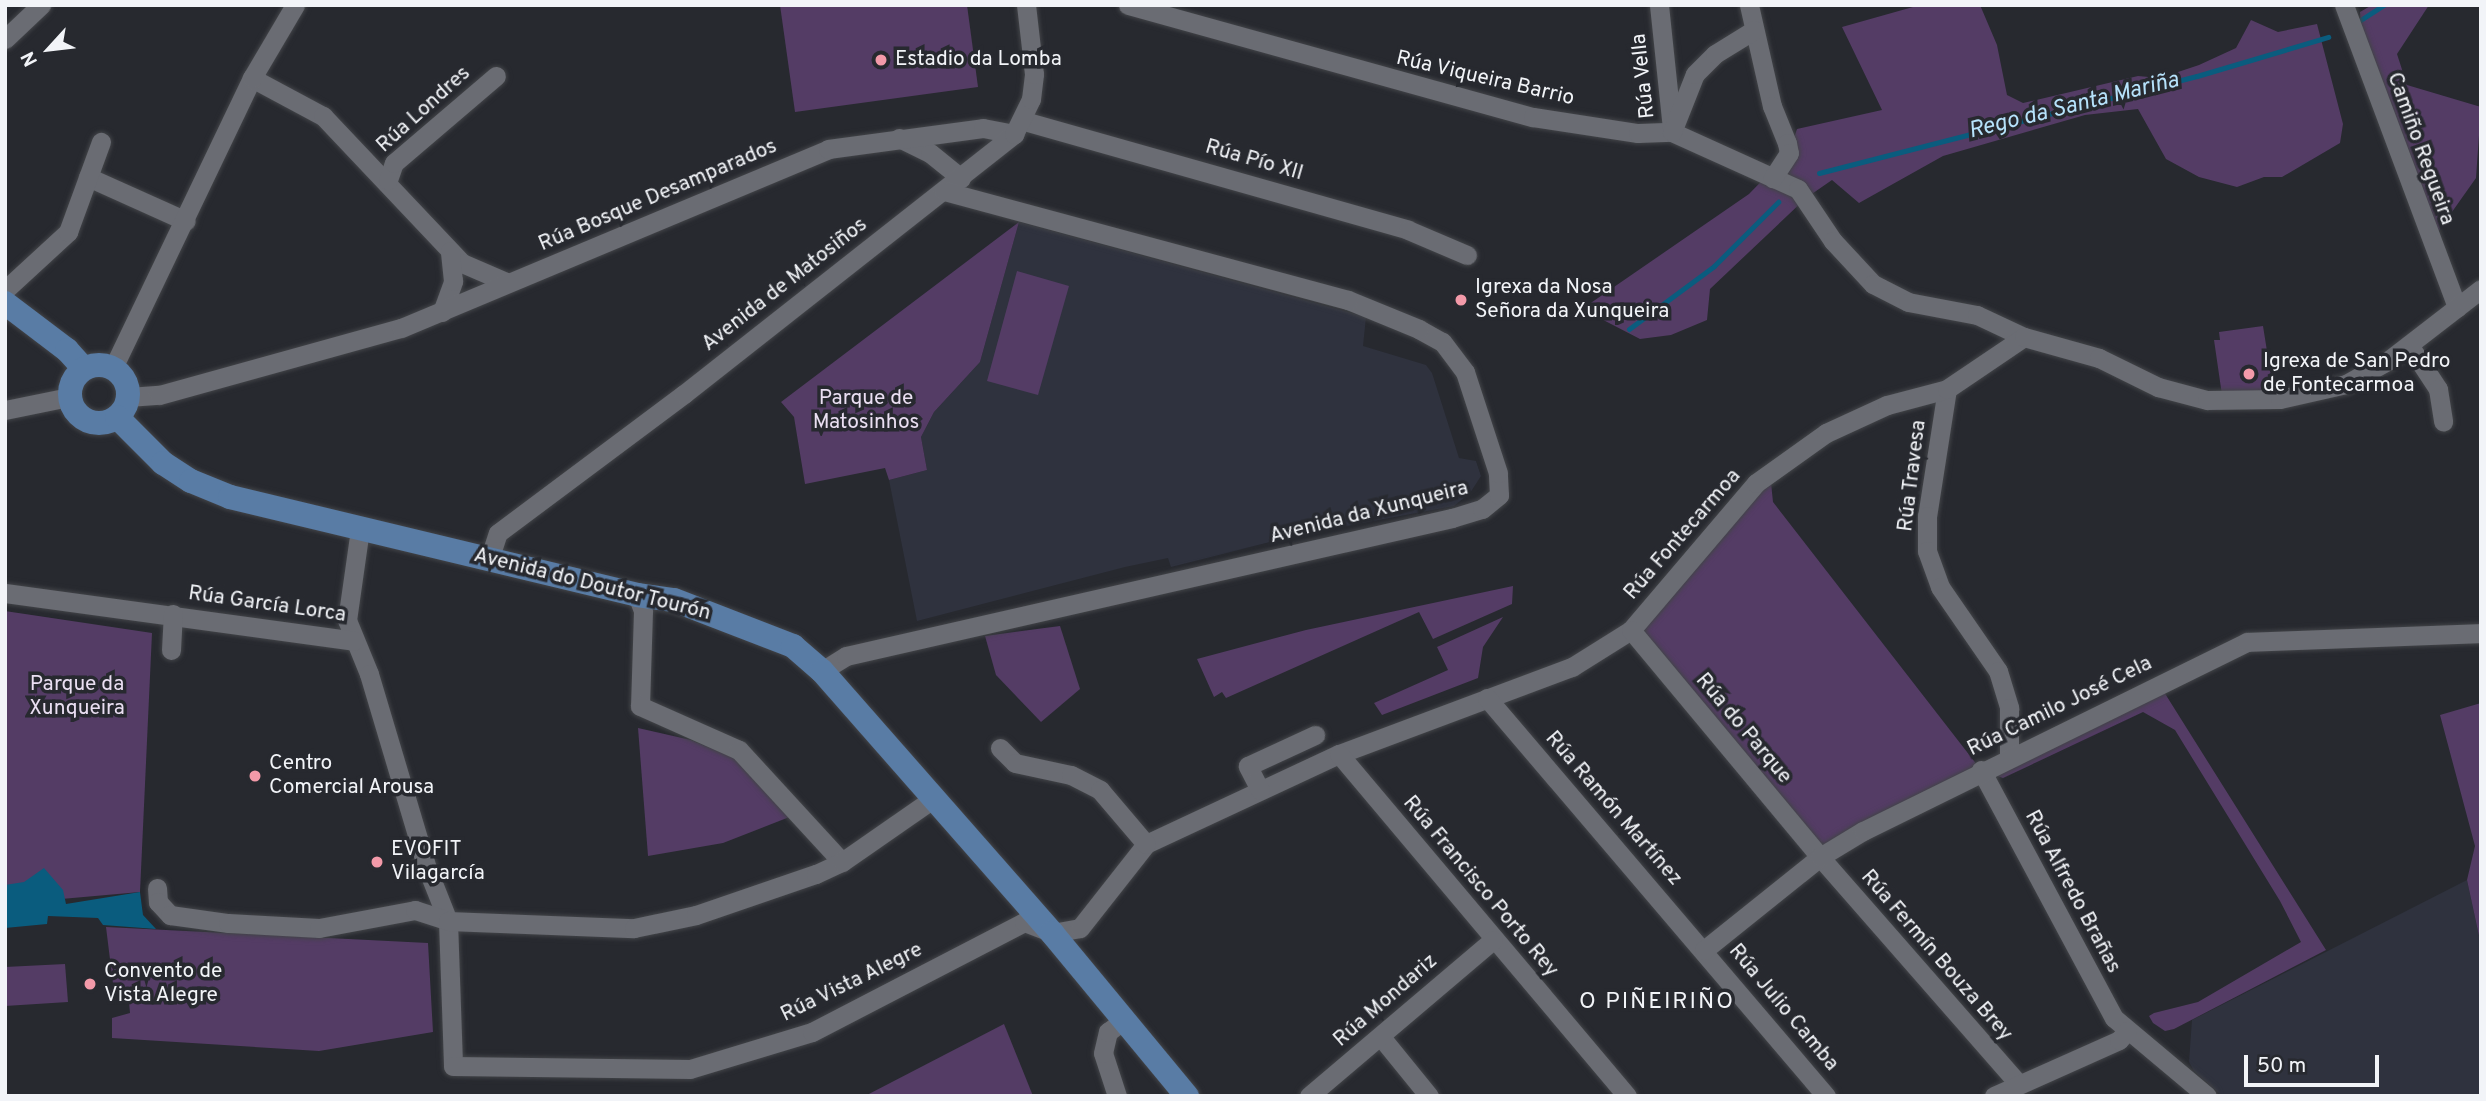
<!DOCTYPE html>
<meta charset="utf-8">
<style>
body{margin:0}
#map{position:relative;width:2486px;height:1101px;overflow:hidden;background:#27292f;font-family:Overpass,sans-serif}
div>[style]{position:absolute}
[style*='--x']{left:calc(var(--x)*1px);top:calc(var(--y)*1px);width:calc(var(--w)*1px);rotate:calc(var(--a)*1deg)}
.built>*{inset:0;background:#2f323e}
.green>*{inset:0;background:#543c65}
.water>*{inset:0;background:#0a5c7e}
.stream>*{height:5px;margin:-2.5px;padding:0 2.5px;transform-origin:2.5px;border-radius:2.5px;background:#0a5c7e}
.roads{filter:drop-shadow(0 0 2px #424448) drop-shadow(0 0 2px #424448)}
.minor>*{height:19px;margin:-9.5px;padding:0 9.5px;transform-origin:9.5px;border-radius:9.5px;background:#6a6c73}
.major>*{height:24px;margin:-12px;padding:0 12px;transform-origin:12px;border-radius:12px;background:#597ca5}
.major>.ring{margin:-12px;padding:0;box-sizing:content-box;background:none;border:24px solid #597ca5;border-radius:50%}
.dots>*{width:19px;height:19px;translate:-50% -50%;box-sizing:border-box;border:4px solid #27292f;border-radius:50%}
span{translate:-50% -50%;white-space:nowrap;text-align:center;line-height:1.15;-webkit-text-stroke:7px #27292f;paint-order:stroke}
.poi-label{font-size:21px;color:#f2f4f8}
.left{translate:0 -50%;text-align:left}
.street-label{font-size:21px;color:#f2f4f8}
.park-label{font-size:21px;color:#eadff2}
.water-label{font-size:23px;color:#b6e2fb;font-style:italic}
.neighbourhood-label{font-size:23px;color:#f2f4f8;letter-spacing:2px}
.frame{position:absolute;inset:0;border:7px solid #f2f4f8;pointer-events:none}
.north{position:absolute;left:14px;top:14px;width:70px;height:70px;-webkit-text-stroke:5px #27292f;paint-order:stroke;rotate:243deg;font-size:19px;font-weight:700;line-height:28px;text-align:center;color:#f2f4f8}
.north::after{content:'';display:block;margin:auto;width:24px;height:32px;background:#f2f4f8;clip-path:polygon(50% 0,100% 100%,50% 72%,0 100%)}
.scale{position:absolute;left:2244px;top:1055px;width:135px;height:32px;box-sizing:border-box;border:4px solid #f2f4f8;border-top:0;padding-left:9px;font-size:21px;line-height:24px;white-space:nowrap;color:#f2f4f8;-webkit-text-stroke:5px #27292f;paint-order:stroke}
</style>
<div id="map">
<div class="built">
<i style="clip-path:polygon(1019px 222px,1366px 317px,1363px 346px,1426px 365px,1432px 373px,1459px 458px,1476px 461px,1481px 476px,1470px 493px,1454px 506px,1298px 535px,1171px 567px,1168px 558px,1125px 567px,917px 621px,889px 480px,927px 470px,921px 437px,934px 412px,980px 362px)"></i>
<i style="clip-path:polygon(2467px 880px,2481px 945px,2481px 1096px,2222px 1096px,2194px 1071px,2189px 1062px,2192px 1020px)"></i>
</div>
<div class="green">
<i style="clip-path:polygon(780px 5px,967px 5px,978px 87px,795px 112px)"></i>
<i style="clip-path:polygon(1920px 5px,1980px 5px,1997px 45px,2007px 95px,2023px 103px,2138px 76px,2160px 78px,2199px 65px,2236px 48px,2251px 20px,2278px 32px,2317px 24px,2343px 124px,2340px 143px,2282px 177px,2264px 177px,2237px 187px,2199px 177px,2166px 159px,2138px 109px,2085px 115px,1943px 156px,1859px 203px,1832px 180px,1806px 198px,1710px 289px,1707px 320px,1671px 335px,1640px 339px,1582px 309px,1749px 194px,1789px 153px,1797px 129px,1882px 110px,1842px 27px)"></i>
<i style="clip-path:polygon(2372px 5px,2429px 5px,2397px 54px,2407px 85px,2481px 107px,2476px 178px,2430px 243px,2362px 54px,2360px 12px)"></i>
<i style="clip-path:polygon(1019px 222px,980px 362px,934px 412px,921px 437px,927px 470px,889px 480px,885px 468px,805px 484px,794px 417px,781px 402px)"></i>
<i style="clip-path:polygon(1017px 271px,1069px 286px,1038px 395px,987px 381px)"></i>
<i style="clip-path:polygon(2263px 326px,2274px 395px,2222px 395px,2214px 340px,2220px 340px,2219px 332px)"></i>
<i style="clip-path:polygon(1770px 473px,1773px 502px,1981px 770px,2159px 684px,2326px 950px,2174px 1029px,2165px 1031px,2153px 1023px,2149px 1016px,2154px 1013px,2198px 1002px,2301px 942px,2280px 901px,2175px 730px,2143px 712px,2003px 778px,1981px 770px,1820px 857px,1631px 630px)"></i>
<i style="clip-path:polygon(1513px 586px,1512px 604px,1433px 639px,1419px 612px,1226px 698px,1222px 692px,1214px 697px,1197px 659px,1306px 630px)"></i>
<i style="clip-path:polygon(5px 611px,152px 633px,140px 892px,5px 904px)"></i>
<i style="clip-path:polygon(1503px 617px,1483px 647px,1478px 678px,1382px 715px,1374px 703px,1448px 670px,1437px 647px)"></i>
<i style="clip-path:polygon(1060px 626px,1080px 689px,1041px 722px,996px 675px,985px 636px)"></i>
<i style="clip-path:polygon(2481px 703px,2481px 945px,2467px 880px,2475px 846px,2440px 715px)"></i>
<i style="clip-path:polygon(638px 728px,691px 740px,734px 758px,792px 816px,723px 843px,648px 856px)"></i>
<i style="clip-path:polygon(106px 927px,428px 943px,433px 1032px,319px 1051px,112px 1038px,112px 1018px,130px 1013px,129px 1002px,115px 1000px)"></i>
<i style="clip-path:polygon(65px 964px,68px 1002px,5px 1006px,5px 967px)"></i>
<i style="clip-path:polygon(1004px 1024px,1033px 1096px,865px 1096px)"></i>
</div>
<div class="water">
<i style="clip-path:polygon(44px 868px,63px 890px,66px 904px,140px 892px,143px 915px,156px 929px,103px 925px,98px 918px,48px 916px,47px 924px,5px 928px,5px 885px,24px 882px)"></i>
</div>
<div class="stream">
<i style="--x:2359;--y:21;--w:30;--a:-33"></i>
<i style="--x:1819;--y:173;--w:390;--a:-14.4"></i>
<i style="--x:2197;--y:76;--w:137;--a:-16.6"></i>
<i style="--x:1629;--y:329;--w:106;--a:-36.5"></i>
<i style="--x:1714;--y:266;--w:91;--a:-45"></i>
</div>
<div class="roads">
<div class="minor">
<i style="--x:1128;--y:5;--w:420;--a:15.5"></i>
<i style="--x:1533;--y:117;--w:106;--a:8.7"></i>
<i style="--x:1638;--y:133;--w:34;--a:-2"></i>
<i style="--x:1672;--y:132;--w:138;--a:24.3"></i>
<i style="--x:1798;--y:189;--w:63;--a:56.1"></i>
<i style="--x:1833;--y:241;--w:59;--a:47.1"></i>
<i style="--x:1873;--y:284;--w:39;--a:27"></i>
<i style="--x:1908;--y:302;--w:70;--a:10.7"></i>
<i style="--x:1977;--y:315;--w:52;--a:25.1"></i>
<i style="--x:1659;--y:5;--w:124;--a:84"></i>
<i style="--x:1749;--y:5;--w:104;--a:77.2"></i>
<i style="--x:1772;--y:106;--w:40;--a:68"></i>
<i style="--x:1787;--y:143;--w:10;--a:79"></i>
<i style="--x:1789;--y:153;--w:30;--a:123"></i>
<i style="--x:2344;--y:5;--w:323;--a:69.5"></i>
<i style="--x:5;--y:39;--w:50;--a:-43.4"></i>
<i style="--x:252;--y:78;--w:81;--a:28.2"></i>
<i style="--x:323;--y:116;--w:202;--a:46.6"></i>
<i style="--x:462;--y:263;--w:48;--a:23.4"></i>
<i style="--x:1024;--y:121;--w:399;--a:15.8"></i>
<i style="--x:1408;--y:230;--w:64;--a:23"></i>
<i style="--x:1672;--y:132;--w:62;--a:-68.4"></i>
<i style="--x:1695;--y:74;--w:28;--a:-45"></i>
<i style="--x:1715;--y:54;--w:46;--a:-31.6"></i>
<i style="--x:899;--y:138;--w:34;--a:26"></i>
<i style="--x:930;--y:153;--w:40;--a:39"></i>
<i style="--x:88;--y:177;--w:107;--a:24.2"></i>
<i style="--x:388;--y:180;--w:18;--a:-71"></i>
<i style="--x:394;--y:163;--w:134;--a:-40.5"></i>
<i style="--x:5;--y:290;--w:86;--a:-42.6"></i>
<i style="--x:68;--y:232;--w:96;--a:-69.9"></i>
<i style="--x:442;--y:312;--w:33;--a:-70"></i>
<i style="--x:453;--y:281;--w:30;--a:-96"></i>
<i style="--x:2409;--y:345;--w:53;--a:56.6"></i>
<i style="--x:2438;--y:389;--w:33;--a:81"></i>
<i style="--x:113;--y:368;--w:322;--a:-64.4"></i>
<i style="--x:252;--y:78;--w:85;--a:-59.5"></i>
<i style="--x:1947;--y:389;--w:129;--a:98.9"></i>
<i style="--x:1927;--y:516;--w:35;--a:90"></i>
<i style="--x:1927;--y:551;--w:38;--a:70"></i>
<i style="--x:1940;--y:587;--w:102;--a:55.4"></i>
<i style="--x:1998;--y:671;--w:39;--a:73"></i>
<i style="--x:2009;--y:708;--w:48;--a:90"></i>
<i style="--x:128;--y:397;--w:31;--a:-4"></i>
<i style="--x:159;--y:395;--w:251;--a:-15.5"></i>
<i style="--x:401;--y:328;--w:463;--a:-22.7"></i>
<i style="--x:828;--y:149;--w:156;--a:-7.7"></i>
<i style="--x:983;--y:128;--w:32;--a:11"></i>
<i style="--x:5;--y:410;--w:65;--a:-11.5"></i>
<i style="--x:360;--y:529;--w:92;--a:98.1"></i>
<i style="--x:347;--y:620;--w:58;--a:67.8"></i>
<i style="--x:369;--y:674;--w:202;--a:73.4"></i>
<i style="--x:427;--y:868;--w:57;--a:68.4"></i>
<i style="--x:448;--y:921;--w:145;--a:88"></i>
<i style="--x:453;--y:1066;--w:237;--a:0.7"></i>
<i style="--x:690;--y:1069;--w:127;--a:-16.9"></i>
<i style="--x:812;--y:1032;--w:239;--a:-27.4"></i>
<i style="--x:1024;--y:922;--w:30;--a:21"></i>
<i style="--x:1052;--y:933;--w:28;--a:-10"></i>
<i style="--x:1080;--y:928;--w:107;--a:-51.8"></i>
<i style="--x:1146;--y:844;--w:213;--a:-25"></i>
<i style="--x:1339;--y:754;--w:249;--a:-20.5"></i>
<i style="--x:1572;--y:667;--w:70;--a:-32.1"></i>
<i style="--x:1631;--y:630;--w:193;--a:-49.6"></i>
<i style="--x:1756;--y:483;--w:86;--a:-35.5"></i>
<i style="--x:1826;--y:433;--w:67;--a:-24.7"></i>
<i style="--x:1887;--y:405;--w:62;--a:-14.9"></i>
<i style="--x:1947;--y:389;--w:93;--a:-34"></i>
<i style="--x:2024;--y:337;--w:78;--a:15.6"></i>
<i style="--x:2099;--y:358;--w:66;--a:26.2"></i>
<i style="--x:2158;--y:387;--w:51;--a:14.9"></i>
<i style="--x:2207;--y:400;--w:73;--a:-0.8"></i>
<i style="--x:2280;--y:399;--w:68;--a:-12.8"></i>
<i style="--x:2346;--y:384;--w:49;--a:-29.2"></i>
<i style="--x:2389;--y:360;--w:116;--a:-37.7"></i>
<i style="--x:489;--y:560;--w:28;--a:-72"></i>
<i style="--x:498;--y:533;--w:232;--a:-36.8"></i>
<i style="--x:684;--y:394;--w:420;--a:-38.2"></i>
<i style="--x:1014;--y:134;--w:39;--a:-64"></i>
<i style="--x:1031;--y:99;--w:25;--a:-83"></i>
<i style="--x:1034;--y:74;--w:69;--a:-96.6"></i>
<i style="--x:5;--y:593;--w:352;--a:7.8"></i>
<i style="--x:637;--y:595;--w:17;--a:69"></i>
<i style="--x:643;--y:611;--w:95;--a:91.8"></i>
<i style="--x:640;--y:706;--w:108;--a:24"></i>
<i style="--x:739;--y:750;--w:152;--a:47.4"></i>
<i style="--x:1631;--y:630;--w:295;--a:50.2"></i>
<i style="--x:1820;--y:857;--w:302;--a:48.8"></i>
<i style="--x:171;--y:650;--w:36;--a:-87"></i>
<i style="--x:822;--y:671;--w:28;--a:-32"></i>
<i style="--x:846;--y:656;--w:622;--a:-12.83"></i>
<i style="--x:1452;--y:518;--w:31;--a:-17"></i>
<i style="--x:1482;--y:509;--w:22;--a:-39"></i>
<i style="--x:1499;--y:495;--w:22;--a:-93"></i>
<i style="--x:1498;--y:473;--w:106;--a:-108.1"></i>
<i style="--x:1465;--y:372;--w:38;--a:-127"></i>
<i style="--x:1442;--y:342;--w:26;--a:-151"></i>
<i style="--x:1419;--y:329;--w:77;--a:-157.8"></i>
<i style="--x:1348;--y:300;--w:419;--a:-164.9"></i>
<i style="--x:1487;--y:698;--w:523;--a:49.58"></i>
<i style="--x:1000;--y:748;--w:21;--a:45"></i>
<i style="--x:1015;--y:763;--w:57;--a:12.1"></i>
<i style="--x:1071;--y:775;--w:33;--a:27"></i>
<i style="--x:1100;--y:790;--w:71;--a:49.6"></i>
<i style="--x:1339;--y:754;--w:447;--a:49.9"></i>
<i style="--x:1981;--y:770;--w:281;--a:61.8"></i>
<i style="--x:2114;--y:1018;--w:121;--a:40"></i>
<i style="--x:1260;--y:790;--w:27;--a:-117"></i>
<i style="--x:1248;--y:766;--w:74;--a:-24.8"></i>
<i style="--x:157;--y:888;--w:14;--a:86"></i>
<i style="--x:158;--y:902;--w:18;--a:47"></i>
<i style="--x:170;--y:915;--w:59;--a:7.9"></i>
<i style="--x:228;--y:923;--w:91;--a:3.1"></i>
<i style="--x:319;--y:928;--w:98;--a:-10.6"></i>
<i style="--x:415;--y:910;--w:35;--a:18"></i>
<i style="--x:448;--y:921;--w:186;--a:2.2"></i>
<i style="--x:634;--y:928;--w:63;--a:-11.8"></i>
<i style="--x:696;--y:915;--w:127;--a:-18.9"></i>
<i style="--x:816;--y:874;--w:29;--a:-25"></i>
<i style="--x:842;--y:862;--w:112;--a:-34.8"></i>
<i style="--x:1704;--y:950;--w:149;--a:-38.7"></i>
<i style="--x:1820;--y:857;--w:50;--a:-31.2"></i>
<i style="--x:1863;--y:831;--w:428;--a:-26.2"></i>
<i style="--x:2247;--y:642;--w:234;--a:-2.2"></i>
<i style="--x:1381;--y:1037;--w:76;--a:50.9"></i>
<i style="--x:1117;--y:1096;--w:45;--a:-108"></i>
<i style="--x:1103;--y:1053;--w:22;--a:-77"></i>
<i style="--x:1108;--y:1032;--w:18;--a:-38"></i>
<i style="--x:1309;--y:1096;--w:241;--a:-40.3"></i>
<i style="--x:1994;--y:1096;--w:137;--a:-24.1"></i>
<i style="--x:2119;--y:1040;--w:12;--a:-48"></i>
</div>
<div class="major">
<i style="--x:5;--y:303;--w:78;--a:37.2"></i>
<i style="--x:67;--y:350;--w:24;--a:48"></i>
<i class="ring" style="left:70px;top:365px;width:34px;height:34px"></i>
<i style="--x:117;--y:417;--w:65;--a:45"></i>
<i style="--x:163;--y:463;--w:33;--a:33"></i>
<i style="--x:191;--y:481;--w:42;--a:22.3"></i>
<i style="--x:230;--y:497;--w:419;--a:13.5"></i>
<i style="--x:637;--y:595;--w:37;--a:8"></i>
<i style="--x:674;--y:600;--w:128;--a:21.1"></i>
<i style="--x:793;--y:646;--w:38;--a:41"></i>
<i style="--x:822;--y:671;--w:349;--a:48.7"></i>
<i style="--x:1052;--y:933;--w:212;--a:50.4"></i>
</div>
</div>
<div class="dots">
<i style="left:881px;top:60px;background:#f39aa9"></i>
<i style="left:1461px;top:300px;background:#f39aa9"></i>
<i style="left:2249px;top:374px;background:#f39aa9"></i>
<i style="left:255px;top:776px;background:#f39aa9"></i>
<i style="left:377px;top:862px;background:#f39aa9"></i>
<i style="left:90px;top:984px;background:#f39aa9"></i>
</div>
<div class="poi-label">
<span class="left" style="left:895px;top:60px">Estadio da Lomba</span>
<span class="left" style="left:1475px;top:300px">Igrexa da Nosa<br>Señora da Xunqueira</span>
<span class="left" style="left:2263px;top:374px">Igrexa de San Pedro<br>de Fontecarmoa</span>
<span class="left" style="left:269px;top:776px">Centro<br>Comercial Arousa</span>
<span class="left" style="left:391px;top:862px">EVOFIT<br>Vilagarcía</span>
<span class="left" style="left:104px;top:984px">Convento de<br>Vista Alegre</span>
</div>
<div class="street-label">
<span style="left:1644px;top:76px;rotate:-96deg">Rúa Vella</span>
<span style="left:1485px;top:79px;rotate:13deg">Rúa Viqueira Barrio</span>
<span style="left:424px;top:110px;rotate:-42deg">Rúa Londres</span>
<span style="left:2420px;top:149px;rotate:70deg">Camiño Regueira</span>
<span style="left:1254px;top:161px;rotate:16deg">Rúa Pío XII</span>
<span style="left:658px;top:196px;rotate:-23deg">Rúa Bosque Desamparados</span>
<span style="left:785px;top:285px;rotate:-38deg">Avenida de Matosiños</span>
<span style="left:1913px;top:476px;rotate:-83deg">Rúa Travesa</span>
<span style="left:1369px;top:513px;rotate:-14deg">Avenida da Xunqueira</span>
<span style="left:1683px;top:535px;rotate:-49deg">Rúa Fontecarmoa</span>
<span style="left:592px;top:585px;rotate:14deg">Avenida do Doutor Tourón</span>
<span style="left:267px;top:605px;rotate:8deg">Rúa García Lorca</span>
<span style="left:2060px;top:707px;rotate:-26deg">Rúa Camilo José Cela</span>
<span style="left:1743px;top:729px;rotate:50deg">Rúa do Parque</span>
<span style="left:1613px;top:809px;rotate:49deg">Rúa Ramón Martínez</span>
<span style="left:1480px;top:887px;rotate:50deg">Rúa Francisco Porto Rey</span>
<span style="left:2072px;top:892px;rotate:62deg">Rúa Alfredo Brañas</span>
<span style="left:1936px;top:956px;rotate:49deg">Rúa Fermín Bouza Brey</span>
<span style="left:852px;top:983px;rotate:-26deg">Rúa Vista Alegre</span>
<span style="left:1386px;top:1001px;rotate:-41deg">Rúa Mondariz</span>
<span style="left:1783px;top:1008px;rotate:50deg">Rúa Julio Camba</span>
</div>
<div class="park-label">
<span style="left:866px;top:411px">Parque de<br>Matosinhos</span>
<span style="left:77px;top:697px">Parque da<br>Xunqueira</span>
</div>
<div class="water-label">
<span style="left:2074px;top:107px;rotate:-14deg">Rego da Santa Mariña</span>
</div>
<div class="neighbourhood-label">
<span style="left:1657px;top:1003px">O PIÑEIRIÑO</span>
</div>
<div class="frame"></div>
<div class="north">N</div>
<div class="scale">50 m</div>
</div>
